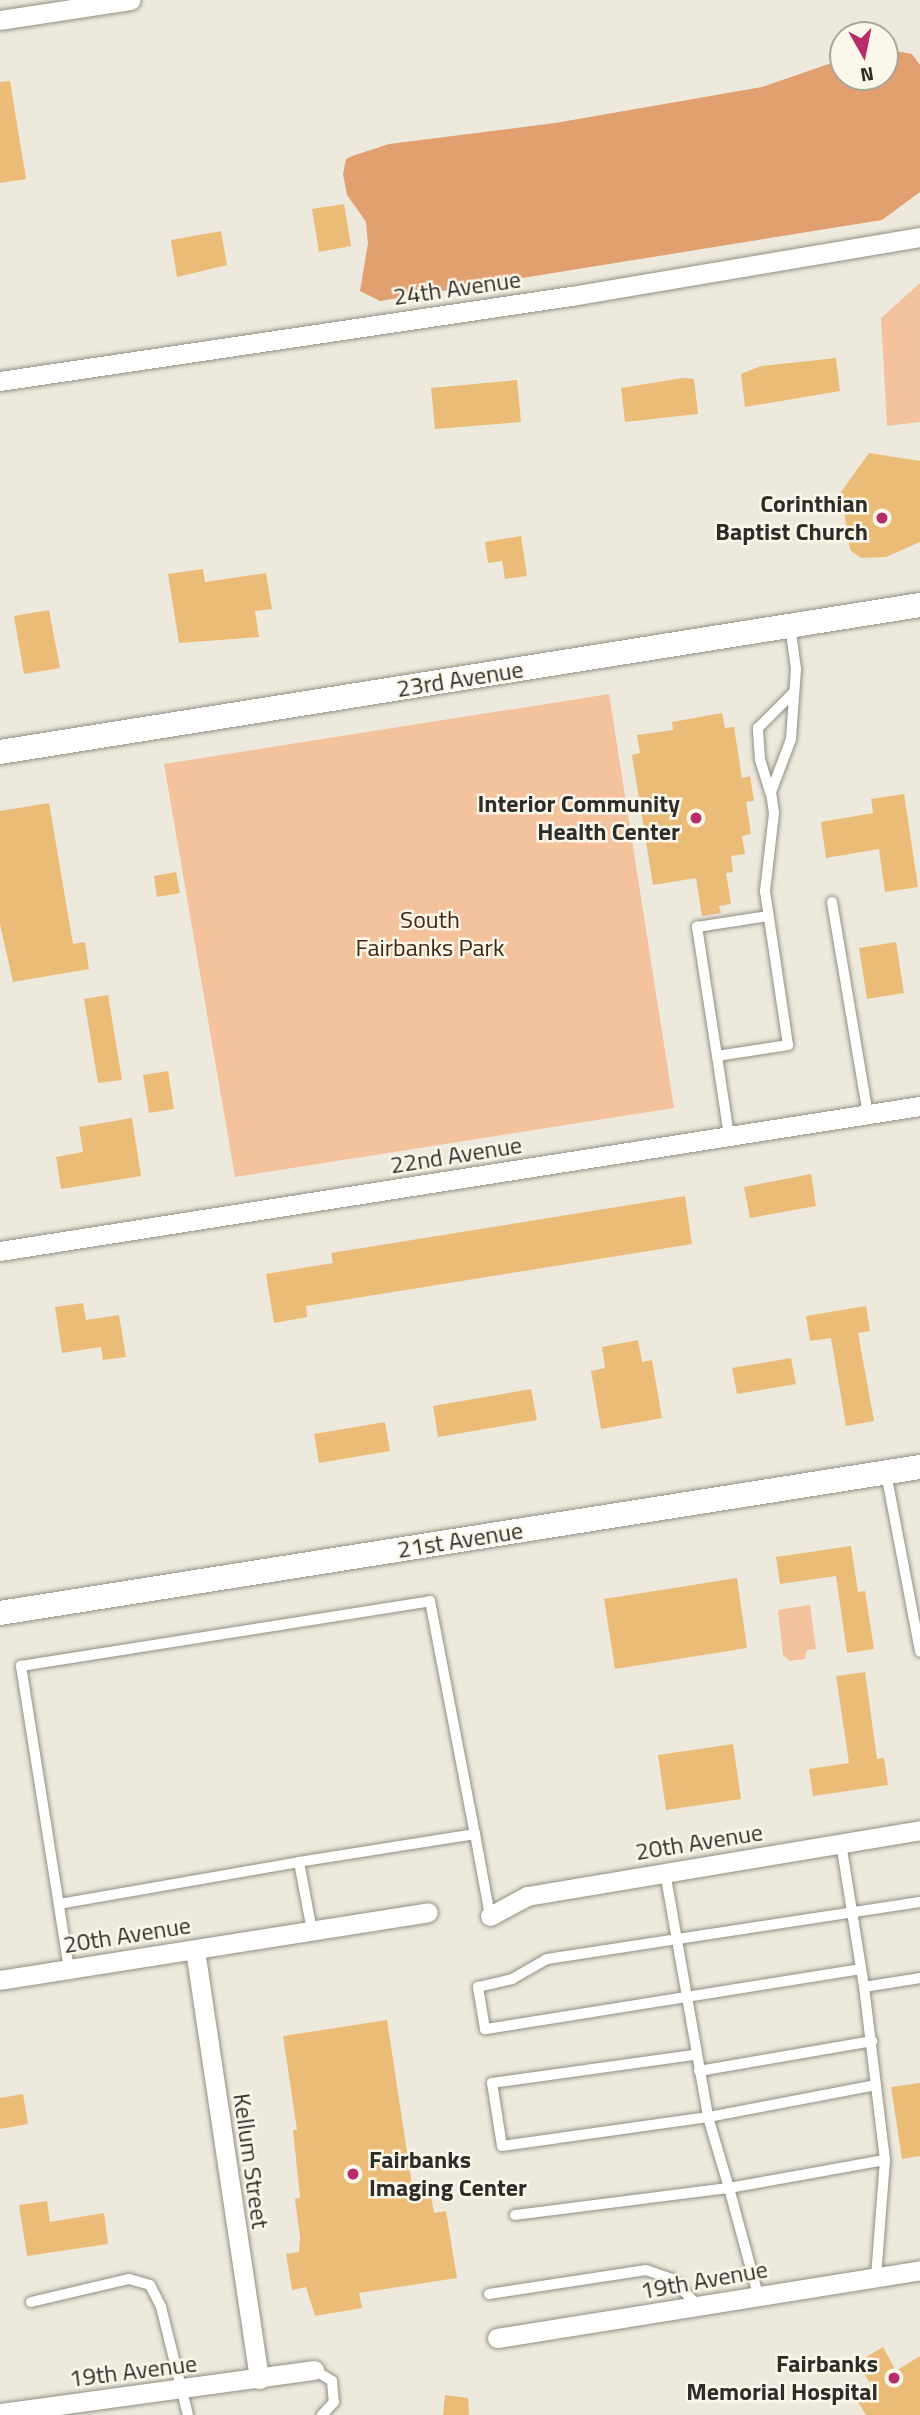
<!DOCTYPE html>
<style>
body{margin:0}
#map{position:relative;width:920px;height:2415px;overflow:hidden;background:#edeadd;font-family:"Titillium Web",sans-serif}
div>[style]{position:absolute}
[style*='--x']{left:calc(var(--x)*1px);top:calc(var(--y)*1px);width:calc(var(--w)*1px);rotate:calc(var(--a)*1deg)}
.green>*{inset:0;background:#f5c29e}
.forest>*{inset:0;background:#e2a070}
.building>*{inset:0;background:#ebbc78}
.roads{filter:drop-shadow(0 0 2px #928f83) drop-shadow(0 0 2px #928f83)}
.service>*{height:10px;margin:-5px;padding:0 5px;transform-origin:5px;border-radius:5px;background:#fff}
.minor>*{height:19px;margin:-9.5px;padding:0 9.5px;transform-origin:9.5px;border-radius:9.5px;background:#fff}
.tertiary>*{height:24px;margin:-12px;padding:0 12px;transform-origin:12px;border-radius:12px;background:#fff}
.dots>*{width:19px;height:19px;translate:-50% -50%;box-sizing:border-box;border:4px solid #fbf7ea;border-radius:50%}
span{translate:-50% -50%;white-space:nowrap;text-align:center;line-height:1.15;-webkit-text-stroke:5px #fbf7ea;paint-order:stroke}
.street-label{font-size:24px;color:#2d2c27}
.poi-label{font-size:24px;color:#2d2c27;font-weight:700}
.right{translate:-100% -50%;text-align:right}
.left{translate:0 -50%;text-align:left}
.park-label{font-size:24px;color:#412611}
.north{position:absolute;left:829px;top:21px;width:70px;height:70px;box-sizing:border-box;background:#fbf7ea;border:2px solid #a9a69c;border-radius:50%;rotate:171deg;font-size:19px;font-weight:700;line-height:28px;text-align:center;color:#2d2c27}
.north::after{content:'';display:block;margin:auto;width:24px;height:32px;background:#b72d69;clip-path:polygon(50% 0,100% 100%,50% 72%,0 100%)}
</style>
<div id="map">
<div class="green">
<i style="clip-path:polygon(920px 283px,920px 422px,887px 426px,881px 318px)"></i>
<i style="clip-path:polygon(609px 694px,674px 1108px,235px 1177px,164px 764px)"></i>
<i style="clip-path:polygon(810px 1605px,816px 1649px,807px 1650px,805px 1659px,790px 1661px,783px 1655px,778px 1610px)"></i>
</div>
<div class="forest">
<i style="clip-path:polygon(885px 49px,912px 54px,920px 65px,920px 192px,882px 220px,380px 301px,360px 291px,368px 243px,366px 222px,347px 195px,343px 174px,346px 159px,355px 155px,389px 144px,555px 123px,762px 87px,843px 59px,843px 77px,885px 77px)"></i>
</div>
<div class="building">
<i style="clip-path:polygon(10px 81px,26px 179px,0 183px,0 82px)"></i>
<i style="clip-path:polygon(344px 204px,351px 246px,319px 252px,312px 209px)"></i>
<i style="clip-path:polygon(221px 231px,227px 265px,177px 277px,171px 240px)"></i>
<i style="clip-path:polygon(836px 358px,840px 391px,745px 407px,741px 374px,761px 366px)"></i>
<i style="clip-path:polygon(683px 378px,694px 379px,698px 414px,625px 422px,621px 388px)"></i>
<i style="clip-path:polygon(517px 380px,521px 422px,435px 429px,431px 388px)"></i>
<i style="clip-path:polygon(869px 453px,920px 461px,920px 542px,886px 557px,861px 558px,850px 550px,841px 492px)"></i>
<i style="clip-path:polygon(521px 536px,527px 576px,505px 579px,502px 561px,488px 563px,485px 542px)"></i>
<i style="clip-path:polygon(203px 569px,205px 582px,266px 573px,272px 609px,255px 611px,259px 637px,179px 643px,168px 574px)"></i>
<i style="clip-path:polygon(49px 610px,60px 668px,24px 674px,14px 616px)"></i>
<i style="clip-path:polygon(722px 713px,725px 728px,734px 727px,742px 778px,750px 776px,754px 801px,746px 802px,751px 834px,742px 836px,745px 854px,731px 856px,733px 872px,726px 873px,731px 904px,719px 906px,721px 913px,702px 916px,696px 878px,653px 885px,632px 755px,640px 753px,637px 735px,673px 730px,672px 722px)"></i>
<i style="clip-path:polygon(904px 794px,918px 887px,885px 892px,879px 849px,826px 858px,821px 822px,873px 813px,871px 799px)"></i>
<i style="clip-path:polygon(49px 803px,73px 944px,85px 942px,89px 969px,13px 982px,0 924px,0 811px)"></i>
<i style="clip-path:polygon(176px 872px,180px 893px,157px 897px,154px 876px)"></i>
<i style="clip-path:polygon(896px 942px,904px 993px,867px 999px,859px 948px)"></i>
<i style="clip-path:polygon(108px 995px,122px 1080px,98px 1083px,84px 999px)"></i>
<i style="clip-path:polygon(168px 1071px,174px 1109px,149px 1113px,143px 1075px)"></i>
<i style="clip-path:polygon(132px 1118px,141px 1176px,61px 1189px,56px 1157px,83px 1152px,79px 1127px)"></i>
<i style="clip-path:polygon(811px 1174px,816px 1206px,750px 1218px,744px 1187px)"></i>
<i style="clip-path:polygon(685px 1196px,692px 1244px,306px 1306px,307px 1317px,274px 1323px,266px 1274px,333px 1263px,331px 1253px)"></i>
<i style="clip-path:polygon(83px 1303px,86px 1320px,119px 1315px,126px 1357px,103px 1360px,101px 1347px,62px 1353px,55px 1307px)"></i>
<i style="clip-path:polygon(866px 1306px,870px 1331px,858px 1333px,874px 1421px,846px 1426px,831px 1338px,810px 1341px,806px 1316px)"></i>
<i style="clip-path:polygon(638px 1340px,642px 1362px,652px 1360px,662px 1418px,601px 1429px,591px 1371px,605px 1368px,602px 1347px)"></i>
<i style="clip-path:polygon(791px 1358px,796px 1384px,737px 1394px,732px 1368px)"></i>
<i style="clip-path:polygon(531px 1389px,537px 1420px,438px 1437px,433px 1406px)"></i>
<i style="clip-path:polygon(385px 1422px,390px 1451px,319px 1463px,314px 1434px)"></i>
<i style="clip-path:polygon(851px 1546px,858px 1592px,865px 1591px,874px 1649px,847px 1653px,836px 1576px,780px 1584px,776px 1557px)"></i>
<i style="clip-path:polygon(737px 1578px,747px 1648px,615px 1669px,604px 1599px)"></i>
<i style="clip-path:polygon(865px 1672px,877px 1759px,884px 1758px,888px 1785px,813px 1796px,809px 1769px,849px 1763px,836px 1676px)"></i>
<i style="clip-path:polygon(733px 1744px,741px 1799px,666px 1810px,658px 1755px)"></i>
<i style="clip-path:polygon(387px 2020px,412px 2185px,429px 2183px,434px 2213px,446px 2211px,457px 2278px,359px 2293px,362px 2308px,315px 2316px,306px 2287px,292px 2290px,286px 2254px,299px 2252px,300px 2237px,295px 2199px,300px 2198px,293px 2130px,297px 2130px,283px 2036px)"></i>
<i style="clip-path:polygon(920px 2083px,920px 2156px,902px 2159px,891px 2087px)"></i>
<i style="clip-path:polygon(23px 2094px,28px 2124px,0 2129px,0 2098px)"></i>
<i style="clip-path:polygon(47px 2201px,50px 2222px,104px 2213px,108px 2244px,27px 2256px,19px 2205px)"></i>
<i style="clip-path:polygon(883px 2347px,896px 2371px,920px 2356px,920px 2415px,866px 2415px,855px 2397px,872px 2385px,856px 2363px)"></i>
<i style="clip-path:polygon(445px 2395px,468px 2398px,469px 2415px,443px 2415px)"></i>
</div>
<div class="roads">
<div class="service">
<i style="--x:770;--y:792;--w:34;--a:-107"></i>
<i style="--x:760;--y:759;--w:31;--a:-94"></i>
<i style="--x:758;--y:728;--w:51;--a:-45"></i>
<i style="--x:832;--y:902;--w:215;--a:80.4"></i>
<i style="--x:717;--y:1056;--w:131;--a:-98.8"></i>
<i style="--x:697;--y:927;--w:72;--a:-8.8"></i>
<i style="--x:729;--y:1136;--w:81;--a:-98.5"></i>
<i style="--x:717;--y:1056;--w:72;--a:-8.8"></i>
<i style="--x:788;--y:1045;--w:156;--a:-98.5"></i>
<i style="--x:765;--y:891;--w:79;--a:-83.4"></i>
<i style="--x:774;--y:813;--w:21;--a:-98"></i>
<i style="--x:771;--y:792;--w:57;--a:-69.3"></i>
<i style="--x:791;--y:739;--w:70;--a:-85.9"></i>
<i style="--x:796;--y:669;--w:44;--a:-97.8"></i>
<i style="--x:886;--y:1473;--w:182;--a:79.2"></i>
<i style="--x:475;--y:1834;--w:83;--a:79.6"></i>
<i style="--x:841;--y:1843;--w:146;--a:80.9"></i>
<i style="--x:665;--y:1872;--w:249;--a:80"></i>
<i style="--x:708;--y:2117;--w:208;--a:172"></i>
<i style="--x:502;--y:2146;--w:64;--a:-99"></i>
<i style="--x:492;--y:2083;--w:205;--a:-7.9"></i>
<i style="--x:59;--y:1904;--w:244;--a:-9.9"></i>
<i style="--x:69;--y:1969;--w:307;--a:-99"></i>
<i style="--x:21;--y:1666;--w:414;--a:-9"></i>
<i style="--x:430;--y:1601;--w:237;--a:79.1"></i>
<i style="--x:475;--y:1834;--w:178;--a:171"></i>
<i style="--x:299;--y:1862;--w:70;--a:79.3"></i>
<i style="--x:861;--y:1969;--w:381;--a:170.9"></i>
<i style="--x:485;--y:2029;--w:43;--a:-99.5"></i>
<i style="--x:478;--y:1987;--w:35;--a:-13"></i>
<i style="--x:512;--y:1979;--w:40;--a:-29.7"></i>
<i style="--x:547;--y:1959;--w:377;--a:-8.7"></i>
<i style="--x:699;--y:2071;--w:176;--a:-9.8"></i>
<i style="--x:876;--y:2085;--w:171;--a:169.2"></i>
<i style="--x:708;--y:2117;--w:74;--a:73.5"></i>
<i style="--x:729;--y:2188;--w:158;--a:-10.2"></i>
<i style="--x:515;--y:2215;--w:216;--a:-7.2"></i>
<i style="--x:729;--y:2188;--w:111;--a:74.8"></i>
<i style="--x:876;--y:2277;--w:117;--a:-85.6"></i>
<i style="--x:885;--y:2160;--w:174;--a:-96.9"></i>
<i style="--x:864;--y:1987;--w:57;--a:-9.1"></i>
<i style="--x:489;--y:2294;--w:159;--a:-8.7"></i>
<i style="--x:646;--y:2270;--w:28;--a:19"></i>
<i style="--x:672;--y:2279;--w:37;--a:46"></i>
<i style="--x:31;--y:2302;--w:101;--a:-13.2"></i>
<i style="--x:129;--y:2279;--w:22;--a:16"></i>
<i style="--x:150;--y:2285;--w:25;--a:63"></i>
<i style="--x:161;--y:2307;--w:111;--a:76"></i>
<i style="--x:314;--y:2370;--w:21;--a:31"></i>
<i style="--x:332;--y:2381;--w:21;--a:85"></i>
<i style="--x:334;--y:2402;--w:18;--a:133"></i>
</div>
<div class="minor">
<i style="--x:0;--y:20;--w:132;--a:-8.7"></i>
<i style="--x:0;--y:381;--w:577;--a:-8.47"></i>
<i style="--x:571;--y:296;--w:354;--a:-9.6"></i>
<i style="--x:0;--y:1251;--w:931;--a:-8.96"></i>
<i style="--x:490;--y:1916;--w:42;--a:-28.4"></i>
<i style="--x:527;--y:1896;--w:399;--a:-9.5"></i>
<i style="--x:195;--y:1950;--w:434;--a:81.5"></i>
<i style="--x:0;--y:1980;--w:433;--a:-9"></i>
<i style="--x:497;--y:2338;--w:428;--a:-9.1"></i>
<i style="--x:0;--y:2413;--w:317;--a:-7.8"></i>
</div>
<div class="tertiary">
<i style="--x:0;--y:752;--w:932;--a:-9.08"></i>
<i style="--x:0;--y:1613;--w:932;--a:-9.02"></i>
</div>
</div>
<div class="dots">
<i style="left:882px;top:518px;background:#b72d69"></i>
<i style="left:696px;top:818px;background:#b72d69"></i>
<i style="left:353px;top:2174px;background:#b72d69"></i>
<i style="left:894px;top:2378px;background:#b72d69"></i>
</div>
<div class="street-label">
<span style="left:457px;top:288px;rotate:-8deg">24th Avenue</span>
<span style="left:460px;top:679px;rotate:-9deg">23rd Avenue</span>
<span style="left:456px;top:1155px;rotate:-9deg">22nd Avenue</span>
<span style="left:460px;top:1540px;rotate:-9deg">21st Avenue</span>
<span style="left:699px;top:1842px;rotate:-9deg">20th Avenue</span>
<span style="left:127px;top:1935px;rotate:-9deg">20th Avenue</span>
<span style="left:251px;top:2161px;rotate:82deg">Kellum Street</span>
<span style="left:704px;top:2280px;rotate:-10deg">19th Avenue</span>
<span style="left:133px;top:2371px;rotate:-7deg">19th Avenue</span>
</div>
<div class="poi-label">
<span class="right" style="left:868px;top:518px">Corinthian<br>Baptist Church</span>
<span class="right" style="left:680px;top:818px">Interior Community<br>Health Center</span>
<span class="left" style="left:369px;top:2174px">Fairbanks<br>Imaging Center</span>
<span class="right" style="left:878px;top:2378px">Fairbanks<br>Memorial Hospital</span>
</div>
<div class="park-label">
<span style="left:430px;top:934px">South<br>Fairbanks Park</span>
</div>
<div class="north">N</div>
</div>
